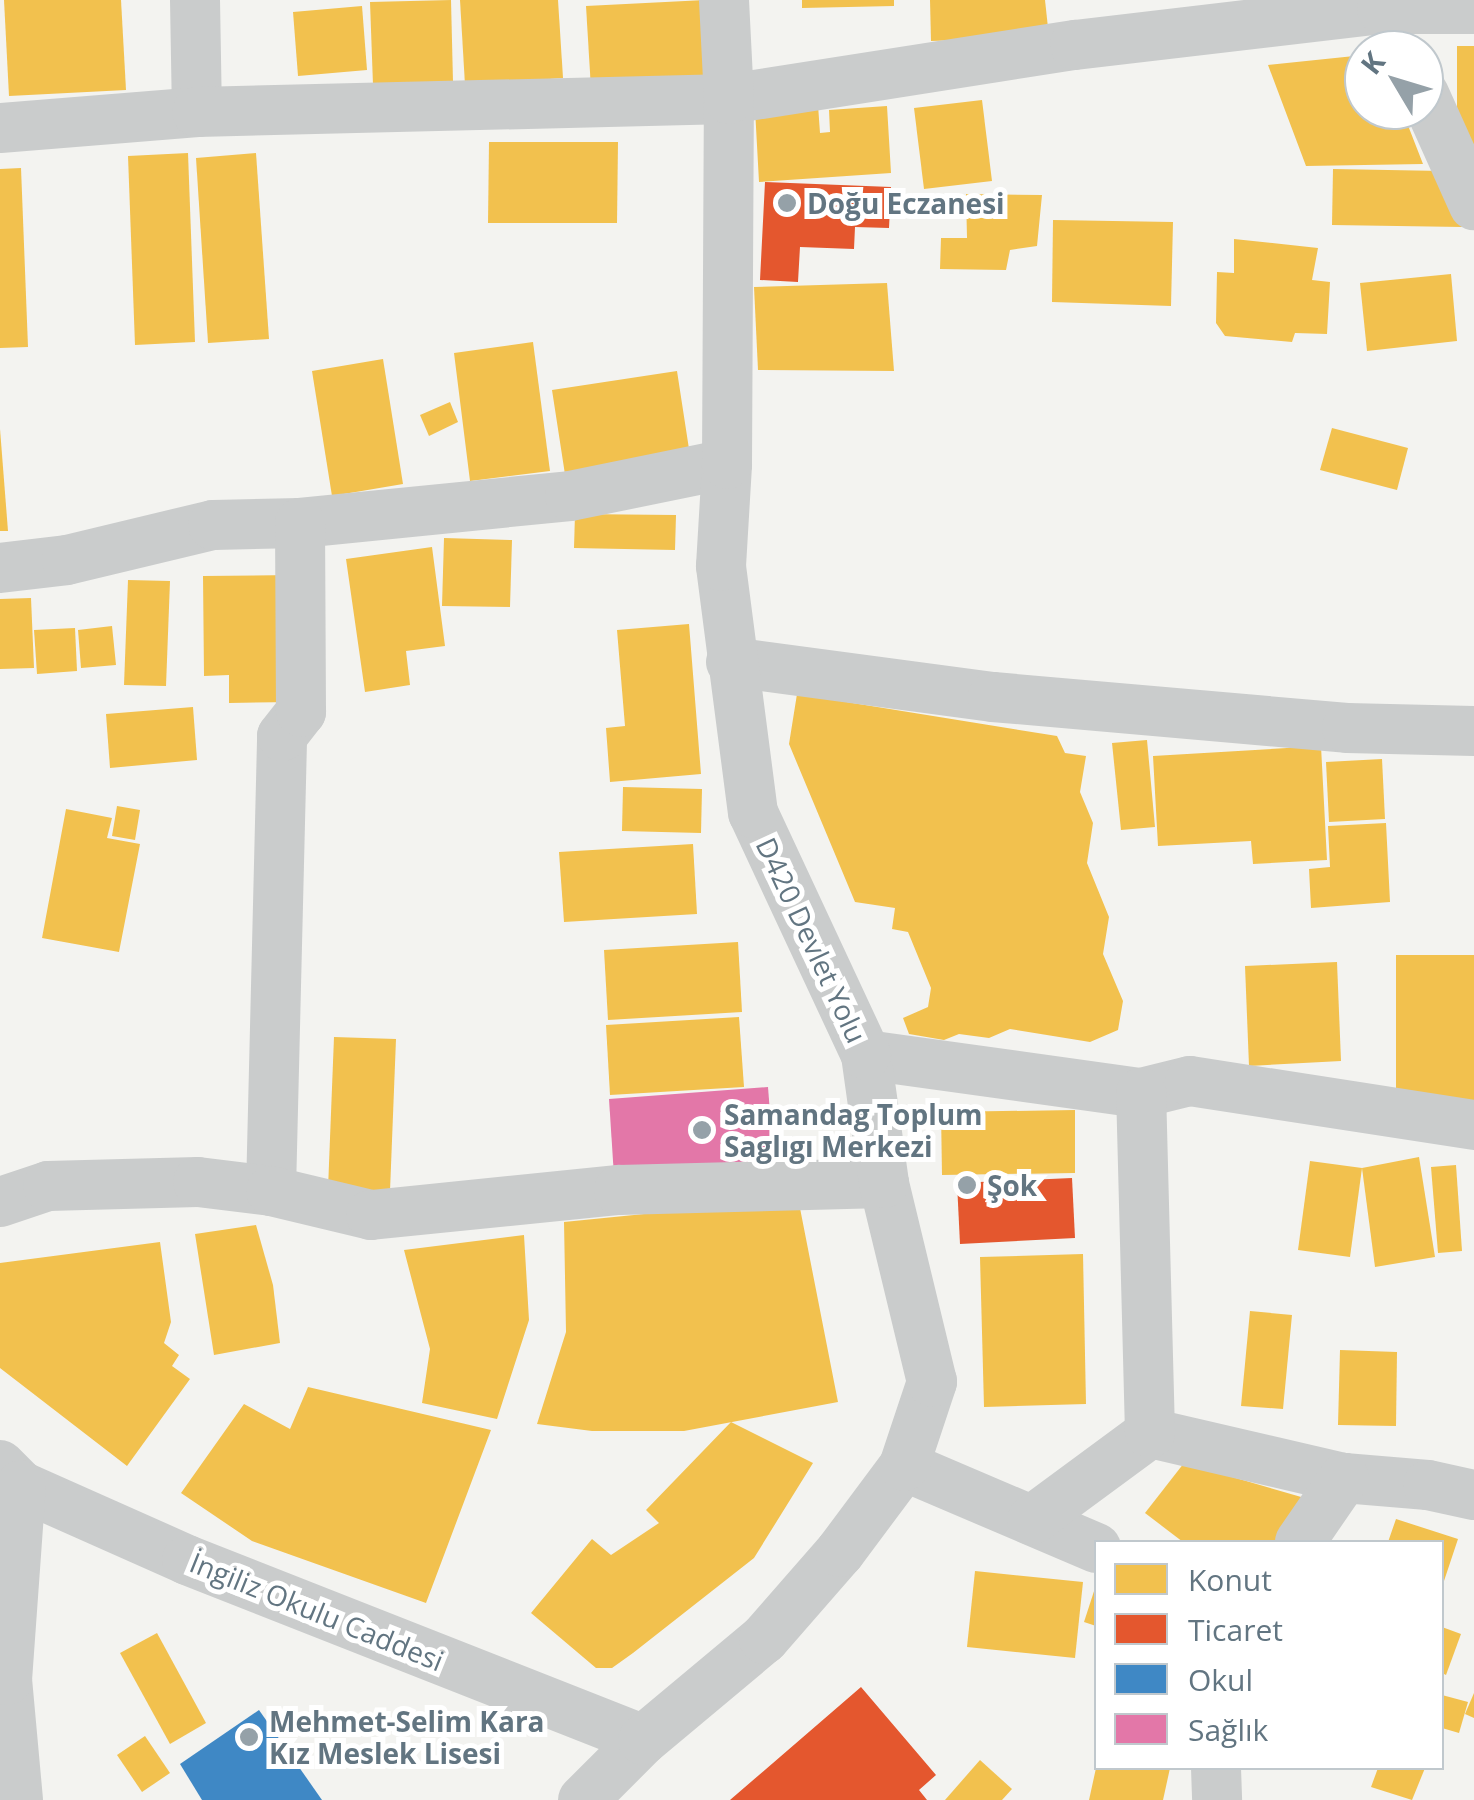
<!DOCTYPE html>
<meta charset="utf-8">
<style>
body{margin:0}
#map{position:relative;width:1474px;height:1800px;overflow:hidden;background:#f3f3f0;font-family:"Open Sans",sans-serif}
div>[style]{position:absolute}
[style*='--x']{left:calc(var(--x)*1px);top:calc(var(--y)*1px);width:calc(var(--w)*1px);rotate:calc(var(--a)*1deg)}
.homes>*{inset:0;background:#f2c14e}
.shops>*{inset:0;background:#e4572e}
.schools>*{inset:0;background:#3f88c5}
.health>*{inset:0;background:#e377a8}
.minor>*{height:50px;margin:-25px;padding:0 25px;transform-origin:25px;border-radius:25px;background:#cacccc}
.dots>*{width:28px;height:28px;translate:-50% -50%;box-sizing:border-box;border:5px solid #fff;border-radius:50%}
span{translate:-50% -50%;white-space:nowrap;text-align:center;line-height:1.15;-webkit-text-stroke:10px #fff;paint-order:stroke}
.poi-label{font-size:28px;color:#627581;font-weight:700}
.left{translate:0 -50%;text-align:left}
.street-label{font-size:28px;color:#627581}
.legend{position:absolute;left:1094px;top:1540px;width:350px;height:230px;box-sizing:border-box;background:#fff;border:2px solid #c0c8cd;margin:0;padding:12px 18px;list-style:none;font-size:30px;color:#627581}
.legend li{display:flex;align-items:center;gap:20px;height:50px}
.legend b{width:50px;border:2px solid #c0c8cd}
.north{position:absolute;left:1344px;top:30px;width:100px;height:100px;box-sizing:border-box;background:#fff;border:2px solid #c0c8cd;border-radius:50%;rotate:308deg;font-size:28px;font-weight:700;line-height:40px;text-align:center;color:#627581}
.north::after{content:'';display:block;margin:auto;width:35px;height:45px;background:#95a1a8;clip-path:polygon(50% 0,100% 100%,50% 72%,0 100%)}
</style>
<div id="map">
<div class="homes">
<i style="clip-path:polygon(4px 0,121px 0,126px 90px,9px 96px)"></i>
<i style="clip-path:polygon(451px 0,453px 82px,373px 85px,370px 2px)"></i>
<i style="clip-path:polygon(460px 0,558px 0,563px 78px,465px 85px)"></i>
<i style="clip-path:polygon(705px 0,709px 81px,591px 89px,586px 6px)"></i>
<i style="clip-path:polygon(802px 0,894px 0,894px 6px,802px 8px)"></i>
<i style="clip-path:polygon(930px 0,1045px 0,1049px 37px,931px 41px)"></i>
<i style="clip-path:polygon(362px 6px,367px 70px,298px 76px,293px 12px)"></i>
<i style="clip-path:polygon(1457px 46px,1474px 46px,1474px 151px,1457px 129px)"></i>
<i style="clip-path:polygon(1364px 55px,1364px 110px,1402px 110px,1423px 164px,1306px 166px,1268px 65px)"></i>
<i style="clip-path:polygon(982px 100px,992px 181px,924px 189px,914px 108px)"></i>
<i style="clip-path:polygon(818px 105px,820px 133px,830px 132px,829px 110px,887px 106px,891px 173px,759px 182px,755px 109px)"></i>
<i style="clip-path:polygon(489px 142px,618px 142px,617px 223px,488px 223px)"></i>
<i style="clip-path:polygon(188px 153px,195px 342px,135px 345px,128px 156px)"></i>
<i style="clip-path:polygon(256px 153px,269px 339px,208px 343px,196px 158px)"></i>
<i style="clip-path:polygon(21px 168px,28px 347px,0 348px,0 169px)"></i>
<i style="clip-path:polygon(1333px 169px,1443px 171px,1462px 227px,1332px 225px)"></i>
<i style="clip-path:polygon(966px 194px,1042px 195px,1037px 246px,1010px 250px,1006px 270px,940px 269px,941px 238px,967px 238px)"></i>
<i style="clip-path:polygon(1053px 220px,1173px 222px,1171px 306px,1052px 302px)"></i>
<i style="clip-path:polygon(1234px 239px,1318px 248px,1312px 280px,1330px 282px,1327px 334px,1295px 333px,1292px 342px,1225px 336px,1216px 323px,1217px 272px,1234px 273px)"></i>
<i style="clip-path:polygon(1451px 274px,1457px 341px,1367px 351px,1360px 283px)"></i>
<i style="clip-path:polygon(887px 283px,894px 371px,758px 370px,754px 287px)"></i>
<i style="clip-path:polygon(533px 342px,550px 471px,470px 481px,454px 353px)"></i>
<i style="clip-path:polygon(383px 359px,403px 484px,332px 496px,312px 371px)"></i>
<i style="clip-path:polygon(677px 371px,691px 462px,566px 481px,552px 390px)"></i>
<i style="clip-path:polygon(450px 402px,458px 422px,429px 436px,420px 415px)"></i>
<i style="clip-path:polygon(1332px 428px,1408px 448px,1397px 490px,1320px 470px)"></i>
<i style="clip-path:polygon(0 429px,8px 531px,0 531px)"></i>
<i style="clip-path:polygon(575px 514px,676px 515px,675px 550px,574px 548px)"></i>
<i style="clip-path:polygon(444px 538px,512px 540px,510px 607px,442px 606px)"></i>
<i style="clip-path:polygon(432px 547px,445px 646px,406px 651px,410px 685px,365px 692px,346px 559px)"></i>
<i style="clip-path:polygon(293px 575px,294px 702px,229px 703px,229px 675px,204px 676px,203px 576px)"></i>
<i style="clip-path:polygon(128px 580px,170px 581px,166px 686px,124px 685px)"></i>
<i style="clip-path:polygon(31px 598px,34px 668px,0 669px,0 599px)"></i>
<i style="clip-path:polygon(689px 624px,701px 774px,610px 782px,606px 728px,625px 726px,617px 630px)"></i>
<i style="clip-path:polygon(112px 626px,116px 665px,81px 668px,78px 630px)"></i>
<i style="clip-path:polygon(75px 628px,77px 671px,37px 674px,34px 630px)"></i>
<i style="clip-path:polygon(797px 694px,1057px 736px,1065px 753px,1086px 756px,1080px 792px,1093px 823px,1087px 863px,1109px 917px,1103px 954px,1123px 1001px,1118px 1030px,1090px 1042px,1010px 1029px,989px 1038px,959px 1034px,944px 1040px,909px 1034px,903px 1018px,928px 1007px,931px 988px,908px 932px,892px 929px,895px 908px,855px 902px,789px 744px)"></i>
<i style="clip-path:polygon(193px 707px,197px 760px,110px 768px,106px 714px)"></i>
<i style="clip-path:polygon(1147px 740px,1155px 827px,1121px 830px,1112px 743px)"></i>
<i style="clip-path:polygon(1321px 746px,1327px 860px,1253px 864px,1251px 841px,1158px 846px,1153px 756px)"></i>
<i style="clip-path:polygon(1382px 759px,1385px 819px,1329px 822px,1326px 762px)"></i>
<i style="clip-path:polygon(623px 787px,702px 789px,701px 833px,622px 831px)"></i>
<i style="clip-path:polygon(117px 806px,140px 810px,135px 840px,112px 836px)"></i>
<i style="clip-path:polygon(66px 809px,112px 818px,107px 838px,140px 844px,119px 952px,42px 938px)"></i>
<i style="clip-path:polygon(1386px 823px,1390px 902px,1311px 908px,1309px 869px,1330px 867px,1328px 826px)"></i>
<i style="clip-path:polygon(693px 844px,697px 914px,564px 922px,559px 852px)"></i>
<i style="clip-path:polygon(738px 942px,742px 1012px,608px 1020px,604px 950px)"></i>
<i style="clip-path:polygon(1396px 955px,1474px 955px,1474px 1101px,1396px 1101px)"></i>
<i style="clip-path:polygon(1337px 962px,1341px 1061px,1249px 1066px,1245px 966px)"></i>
<i style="clip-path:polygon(739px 1017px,744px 1087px,610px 1095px,606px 1025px)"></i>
<i style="clip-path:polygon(334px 1037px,396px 1039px,390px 1191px,328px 1189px)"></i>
<i style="clip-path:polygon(1075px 1110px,1075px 1173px,942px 1175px,941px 1112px)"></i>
<i style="clip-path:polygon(1419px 1157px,1435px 1257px,1375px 1267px,1362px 1168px)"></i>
<i style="clip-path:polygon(1310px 1161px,1362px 1168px,1350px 1257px,1298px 1250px)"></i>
<i style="clip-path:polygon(1456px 1165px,1462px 1251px,1438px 1253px,1431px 1167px)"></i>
<i style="clip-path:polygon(754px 1203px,799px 1203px,838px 1402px,684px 1431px,592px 1431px,537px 1424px,566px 1332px,564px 1222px)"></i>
<i style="clip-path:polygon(256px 1225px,273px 1285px,280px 1343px,214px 1355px,195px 1234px)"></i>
<i style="clip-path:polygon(524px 1235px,529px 1320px,497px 1419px,422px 1403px,430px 1349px,404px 1250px)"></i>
<i style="clip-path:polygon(160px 1242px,171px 1322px,164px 1343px,179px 1355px,172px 1366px,190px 1379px,127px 1466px,0 1368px,0 1263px)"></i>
<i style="clip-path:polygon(1083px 1254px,1086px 1404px,984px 1407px,980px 1257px)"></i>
<i style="clip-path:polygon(1250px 1311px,1292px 1315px,1283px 1409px,1241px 1406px)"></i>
<i style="clip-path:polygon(1340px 1350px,1397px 1352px,1396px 1426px,1338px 1425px)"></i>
<i style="clip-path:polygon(308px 1387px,491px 1430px,426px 1603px,252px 1541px,181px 1493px,244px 1404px,290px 1429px)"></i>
<i style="clip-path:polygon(731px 1422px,813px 1463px,754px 1558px,633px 1653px,612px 1668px,596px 1668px,531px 1613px,592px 1539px,611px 1555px,659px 1523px,646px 1510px)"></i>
<i style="clip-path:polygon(1184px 1463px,1315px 1501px,1290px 1542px,1183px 1542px,1145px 1513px)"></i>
<i style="clip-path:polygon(1396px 1519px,1458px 1539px,1442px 1587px,1442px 1542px,1388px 1542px)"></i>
<i style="clip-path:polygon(975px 1571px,1083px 1582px,1075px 1658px,967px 1647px)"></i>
<i style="clip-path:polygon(1096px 1585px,1096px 1626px,1084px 1622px)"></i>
<i style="clip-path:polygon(1442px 1627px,1461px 1634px,1446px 1675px,1442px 1673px)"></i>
<i style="clip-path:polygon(157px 1633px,206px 1723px,170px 1744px,120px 1653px)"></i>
<i style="clip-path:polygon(1474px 1693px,1474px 1718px,1465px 1714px)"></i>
<i style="clip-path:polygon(1442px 1695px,1468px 1702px,1459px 1733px,1442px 1728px)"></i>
<i style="clip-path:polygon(145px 1736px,170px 1773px,142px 1792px,117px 1755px)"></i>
<i style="clip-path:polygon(980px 1760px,1012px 1789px,1002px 1800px,945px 1800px)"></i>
<i style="clip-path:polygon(1096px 1768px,1170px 1768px,1163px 1800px,1089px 1800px)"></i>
<i style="clip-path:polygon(1378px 1768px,1425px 1768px,1412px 1800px,1371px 1787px)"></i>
</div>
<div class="shops">
<i style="clip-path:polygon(765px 182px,891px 187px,889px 228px,855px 227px,854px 249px,800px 247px,798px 282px,760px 280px)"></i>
<i style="clip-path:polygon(1072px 1178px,1075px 1238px,960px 1244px,957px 1183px)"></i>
<i style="clip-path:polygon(861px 1687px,936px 1775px,919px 1790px,927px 1800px,730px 1800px)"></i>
</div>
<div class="schools">
<i style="clip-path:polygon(259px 1710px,322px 1800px,202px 1800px,180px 1764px)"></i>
</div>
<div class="health">
<i style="clip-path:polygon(768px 1087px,774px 1165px,614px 1176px,609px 1099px)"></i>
</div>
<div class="minor">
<i style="--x:195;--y:0;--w:112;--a:89"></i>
<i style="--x:1424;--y:94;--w:122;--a:65.8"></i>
<i style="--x:0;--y:128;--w:198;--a:-4.6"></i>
<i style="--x:197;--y:112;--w:532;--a:-1.4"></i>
<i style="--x:729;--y:99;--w:350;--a:-8.9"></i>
<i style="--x:1075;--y:45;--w:309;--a:-6.7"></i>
<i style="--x:1382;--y:9;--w:92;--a:0"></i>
<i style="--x:0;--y:568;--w:67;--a:-6.8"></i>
<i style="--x:67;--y:560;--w:150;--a:-13.5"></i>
<i style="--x:213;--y:525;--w:87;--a:-1.3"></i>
<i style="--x:300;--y:523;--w:271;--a:-5.7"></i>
<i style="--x:570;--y:496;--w:160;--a:-11.5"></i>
<i style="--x:731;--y:662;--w:264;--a:7.6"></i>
<i style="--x:993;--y:697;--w:355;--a:5"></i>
<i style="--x:1347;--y:728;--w:127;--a:1.4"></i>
<i style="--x:866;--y:1055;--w:278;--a:7.9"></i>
<i style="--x:1141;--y:1093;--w:50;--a:-13.8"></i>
<i style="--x:1190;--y:1081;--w:287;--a:8.8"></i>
<i style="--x:271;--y:1191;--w:455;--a:-88.6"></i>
<i style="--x:282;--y:736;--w:31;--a:-52"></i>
<i style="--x:301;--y:712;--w:189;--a:-90.3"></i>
<i style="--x:0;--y:1202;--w:51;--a:-18.4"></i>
<i style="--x:48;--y:1186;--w:150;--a:-1.5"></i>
<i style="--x:198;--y:1182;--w:74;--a:7"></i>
<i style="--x:271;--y:1191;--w:103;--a:13.5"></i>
<i style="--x:371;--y:1215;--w:249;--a:-5.8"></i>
<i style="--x:619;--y:1190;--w:265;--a:-1.5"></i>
<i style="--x:1150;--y:1433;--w:199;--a:13.1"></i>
<i style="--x:1344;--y:1478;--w:84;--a:4.8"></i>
<i style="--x:1428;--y:1485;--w:47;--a:12.3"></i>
<i style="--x:0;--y:1465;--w:30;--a:45"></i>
<i style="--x:21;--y:1486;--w:182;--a:24"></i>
<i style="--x:187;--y:1560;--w:490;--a:21.5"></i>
<i style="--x:904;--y:1466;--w:209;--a:23.1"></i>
<i style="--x:1032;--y:1520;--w:147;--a:-36.4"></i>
<i style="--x:1150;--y:1433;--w:340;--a:-91.5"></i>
<i style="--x:1300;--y:1542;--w:78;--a:-55.5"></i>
<i style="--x:1216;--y:1768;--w:32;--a:88"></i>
<i style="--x:18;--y:1800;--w:121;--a:-95.2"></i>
<i style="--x:7;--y:1680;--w:195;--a:-85.9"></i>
<i style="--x:583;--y:1800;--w:85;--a:-45"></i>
<i style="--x:643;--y:1740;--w:158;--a:-39.9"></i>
<i style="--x:764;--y:1639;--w:116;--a:-48.9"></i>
<i style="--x:840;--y:1552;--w:107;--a:-53.3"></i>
<i style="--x:904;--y:1466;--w:89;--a:-71.6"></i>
<i style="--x:932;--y:1382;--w:205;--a:-103.6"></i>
<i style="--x:884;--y:1183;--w:129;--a:-98"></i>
<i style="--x:866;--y:1055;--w:267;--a:-115"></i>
<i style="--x:753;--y:813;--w:249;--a:-97.4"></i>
<i style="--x:721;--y:566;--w:102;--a:-86.6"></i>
<i style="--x:727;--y:464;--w:365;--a:-89.7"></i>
<i style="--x:729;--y:99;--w:99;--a:-92.9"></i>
</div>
<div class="dots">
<i style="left:787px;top:203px;background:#95a1a8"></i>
<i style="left:702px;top:1130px;background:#95a1a8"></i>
<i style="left:967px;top:1185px;background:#95a1a8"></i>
<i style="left:249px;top:1737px;background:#95a1a8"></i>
</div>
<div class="poi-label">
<span class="left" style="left:807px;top:203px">Doğu Eczanesi</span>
<span class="left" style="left:724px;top:1130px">Samandag Toplum<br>Saglıgı Merkezi</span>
<span class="left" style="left:987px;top:1185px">Şok</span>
<span class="left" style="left:269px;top:1737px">Mehmet-Selim Kara<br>Kız Meslek Lisesi</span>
</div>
<div class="street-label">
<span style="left:812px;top:940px;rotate:65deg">D420 Devlet Yolu</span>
<span style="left:317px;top:1611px;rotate:22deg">İngiliz Okulu Caddesi</span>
</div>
<ul class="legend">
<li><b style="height:28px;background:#f2c14e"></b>Konut</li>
<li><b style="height:28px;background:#e4572e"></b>Ticaret</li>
<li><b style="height:28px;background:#3f88c5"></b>Okul</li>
<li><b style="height:28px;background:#e377a8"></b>Sağlık</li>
</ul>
<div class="north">K</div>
</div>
